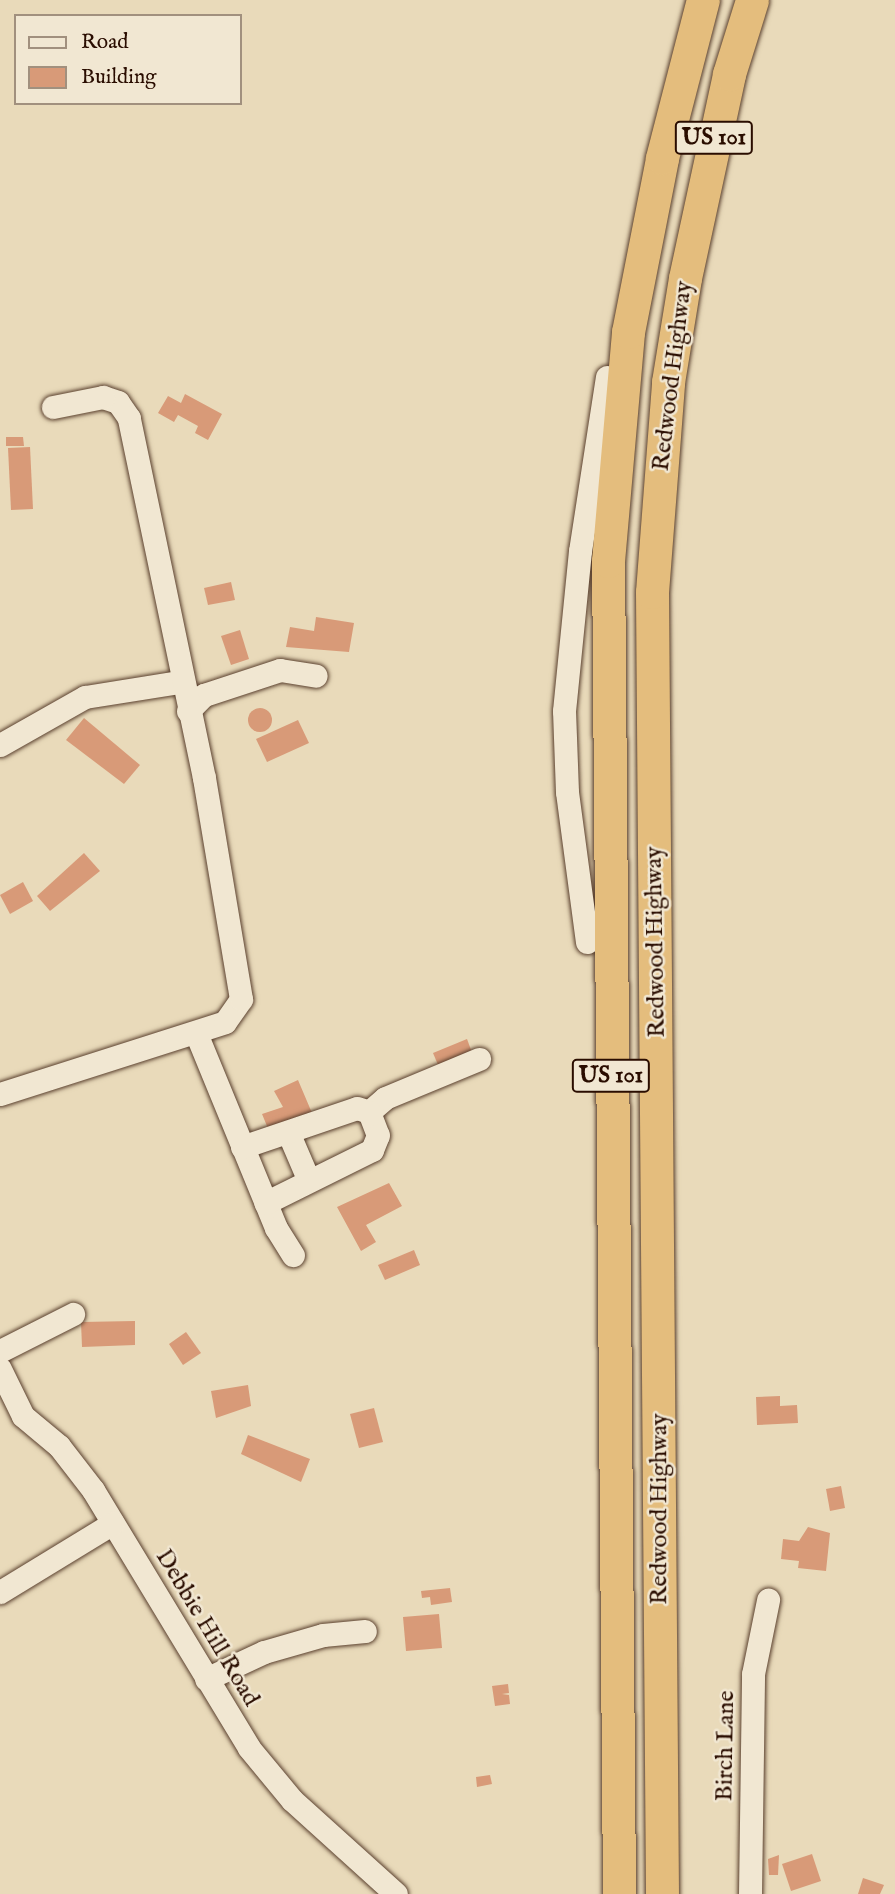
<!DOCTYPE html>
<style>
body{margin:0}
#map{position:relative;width:895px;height:1894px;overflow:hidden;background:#e9daba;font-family:"IM FELL English",serif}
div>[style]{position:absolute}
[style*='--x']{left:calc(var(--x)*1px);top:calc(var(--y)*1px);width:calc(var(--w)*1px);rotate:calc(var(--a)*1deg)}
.building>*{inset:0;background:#d89a78}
.round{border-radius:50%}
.roads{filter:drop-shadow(0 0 2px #5a402e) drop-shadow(0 0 2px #5a402e)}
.minor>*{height:23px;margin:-11.5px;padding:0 11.5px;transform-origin:11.5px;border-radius:11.5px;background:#f1e7d2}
.highway>*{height:33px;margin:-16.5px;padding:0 16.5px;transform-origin:16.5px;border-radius:16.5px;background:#e4bd7d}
span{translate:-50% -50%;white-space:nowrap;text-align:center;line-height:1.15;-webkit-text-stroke:5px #f1e7d2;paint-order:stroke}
.shield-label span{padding:2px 5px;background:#f1e7d2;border:2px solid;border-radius:5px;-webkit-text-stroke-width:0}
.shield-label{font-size:23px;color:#2a0d00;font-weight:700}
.street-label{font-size:24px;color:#2a0d00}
.legend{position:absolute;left:14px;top:14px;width:228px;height:91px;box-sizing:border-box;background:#f1e7d2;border:2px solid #a1907e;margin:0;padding:9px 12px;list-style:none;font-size:21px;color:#2a0d00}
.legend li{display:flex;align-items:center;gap:14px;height:35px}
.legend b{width:35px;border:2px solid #a1907e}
</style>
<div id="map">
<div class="building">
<i style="clip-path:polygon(185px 394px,222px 414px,208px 440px,195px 433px,198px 426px,178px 415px,174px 422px,158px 413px,168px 396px,181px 403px)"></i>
<i style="clip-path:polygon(6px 437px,23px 437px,24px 446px,6px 446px)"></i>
<i style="clip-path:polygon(30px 447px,33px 509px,11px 510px,8px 448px)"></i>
<i style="clip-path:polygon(231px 582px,235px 600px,208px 605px,204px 588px)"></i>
<i style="clip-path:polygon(316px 617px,354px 623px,349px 652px,286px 647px,290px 627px,314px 631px)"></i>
<i style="clip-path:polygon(240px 630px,249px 659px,231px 665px,221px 636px)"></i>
<i class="round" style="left:248px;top:708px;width:24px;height:24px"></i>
<i style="clip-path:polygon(84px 718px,140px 765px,124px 784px,66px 740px)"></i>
<i style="clip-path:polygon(298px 720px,309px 743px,267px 762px,256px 739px)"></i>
<i style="clip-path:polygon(84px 853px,100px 871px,50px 911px,37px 896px)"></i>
<i style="clip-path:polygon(23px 882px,33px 901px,10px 914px,0 895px)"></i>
<i style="clip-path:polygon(467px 1039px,474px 1058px,441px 1072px,433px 1053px)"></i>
<i style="clip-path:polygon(298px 1080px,312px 1113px,269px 1131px,262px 1114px,283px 1107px,274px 1091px)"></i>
<i style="clip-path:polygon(389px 1183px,402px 1206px,366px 1225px,376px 1242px,361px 1251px,337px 1207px)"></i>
<i style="clip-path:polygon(414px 1250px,420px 1265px,385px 1280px,378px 1265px)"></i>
<i style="clip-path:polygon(135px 1321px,135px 1345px,82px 1347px,81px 1322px)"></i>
<i style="clip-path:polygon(186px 1332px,201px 1353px,183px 1365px,169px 1344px)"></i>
<i style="clip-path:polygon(248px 1385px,251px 1406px,216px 1418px,211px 1391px)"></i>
<i style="clip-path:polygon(780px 1396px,780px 1406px,797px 1405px,798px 1423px,757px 1425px,756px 1397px)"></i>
<i style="clip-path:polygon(374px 1408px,383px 1442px,359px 1448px,350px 1414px)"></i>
<i style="clip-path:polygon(248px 1435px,310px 1459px,301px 1482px,241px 1454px)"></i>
<i style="clip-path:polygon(841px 1486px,845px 1508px,830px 1511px,826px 1489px)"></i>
<i style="clip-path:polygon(808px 1527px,830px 1533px,826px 1571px,798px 1568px,799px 1561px,781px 1559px,783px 1539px,799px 1541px)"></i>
<i style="clip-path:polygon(450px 1588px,452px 1602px,431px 1605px,430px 1597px,422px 1598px,421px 1591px)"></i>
<i style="clip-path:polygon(439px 1614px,442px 1648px,406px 1651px,403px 1617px)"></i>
<i style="clip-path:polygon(508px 1684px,509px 1693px,502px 1694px,509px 1695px,510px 1704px,495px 1706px,492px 1686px)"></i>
<i style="clip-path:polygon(490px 1775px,492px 1784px,477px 1787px,476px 1777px)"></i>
<i style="clip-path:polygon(812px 1854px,821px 1881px,791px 1891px,782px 1864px)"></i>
<i style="clip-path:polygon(779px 1855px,778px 1875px,769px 1875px,768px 1859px)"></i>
<i style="clip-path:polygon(863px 1878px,884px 1885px,880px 1894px,858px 1894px)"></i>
</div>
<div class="roads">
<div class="minor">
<i style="--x:188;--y:711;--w:23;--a:-45"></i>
<i style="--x:204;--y:695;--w:80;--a:-18.2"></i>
<i style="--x:280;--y:670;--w:36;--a:9"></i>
<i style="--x:0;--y:745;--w:98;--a:-29.5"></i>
<i style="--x:85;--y:697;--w:96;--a:-9"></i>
<i style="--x:587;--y:942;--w:151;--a:-97.6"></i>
<i style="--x:567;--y:792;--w:81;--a:-92.1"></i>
<i style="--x:564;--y:711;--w:161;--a:-84.3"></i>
<i style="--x:580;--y:551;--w:176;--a:-81.2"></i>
<i style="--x:196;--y:1033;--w:211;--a:67.7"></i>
<i style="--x:276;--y:1228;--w:32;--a:58"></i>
<i style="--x:0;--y:1094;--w:236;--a:-17.7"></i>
<i style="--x:225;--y:1022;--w:28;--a:-55"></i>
<i style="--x:241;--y:999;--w:224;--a:-99.5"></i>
<i style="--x:204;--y:778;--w:368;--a:-101.8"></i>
<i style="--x:129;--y:418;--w:19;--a:-125"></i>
<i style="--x:118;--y:402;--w:16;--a:-162"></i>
<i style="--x:103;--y:397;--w:51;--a:168.7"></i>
<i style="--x:369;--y:1112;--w:21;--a:-41"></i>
<i style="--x:385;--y:1098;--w:102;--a:-22.5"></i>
<i style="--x:288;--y:1132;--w:53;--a:66.8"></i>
<i style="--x:242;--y:1147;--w:121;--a:-18.7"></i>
<i style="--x:357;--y:1108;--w:13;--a:18"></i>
<i style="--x:369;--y:1112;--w:25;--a:69"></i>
<i style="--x:378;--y:1135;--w:16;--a:112"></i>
<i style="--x:372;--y:1150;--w:119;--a:153.6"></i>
<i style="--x:0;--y:1351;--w:82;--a:-26.9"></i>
<i style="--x:0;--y:1369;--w:52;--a:63.9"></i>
<i style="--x:23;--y:1416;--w:47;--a:39.8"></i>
<i style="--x:59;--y:1446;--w:56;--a:52.3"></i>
<i style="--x:93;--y:1490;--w:301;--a:58.8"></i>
<i style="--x:249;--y:1748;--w:67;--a:50.4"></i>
<i style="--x:292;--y:1800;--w:140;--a:42.1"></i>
<i style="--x:0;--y:1592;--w:132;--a:-31.4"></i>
<i style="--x:206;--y:1679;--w:64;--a:-25"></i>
<i style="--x:264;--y:1652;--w:61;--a:-16.1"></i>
<i style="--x:323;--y:1635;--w:42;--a:-5.4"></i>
<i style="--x:750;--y:1894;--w:220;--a:-89.2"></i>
<i style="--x:753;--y:1674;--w:76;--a:-78.5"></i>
</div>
<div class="highway">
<i style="--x:619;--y:1894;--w:1333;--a:-90.47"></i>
<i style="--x:608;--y:561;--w:230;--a:-85"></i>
<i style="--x:628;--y:332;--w:177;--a:-78.9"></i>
<i style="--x:662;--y:158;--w:163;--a:-75.5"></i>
<i style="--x:662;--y:1894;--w:1302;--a:-90.44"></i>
<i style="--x:652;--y:592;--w:211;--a:-85.6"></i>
<i style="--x:668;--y:382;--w:105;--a:-80.7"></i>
<i style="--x:685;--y:278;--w:209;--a:-77.8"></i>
<i style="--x:729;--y:74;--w:77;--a:-72.7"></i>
</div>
</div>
<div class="shield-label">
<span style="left:714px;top:138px">US 101</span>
<span style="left:611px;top:1076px">US 101</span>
</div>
<div class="street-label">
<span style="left:673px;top:376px;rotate:-83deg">Redwood Highway</span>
<span style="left:656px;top:942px;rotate:-91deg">Redwood Highway</span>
<span style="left:660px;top:1509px;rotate:-90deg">Redwood Highway</span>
<span style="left:207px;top:1628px;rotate:59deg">Debbie Hill Road</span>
<span style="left:726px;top:1746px;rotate:-89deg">Birch Lane</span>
</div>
<ul class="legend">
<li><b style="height:9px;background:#f1e7d2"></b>Road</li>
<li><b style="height:19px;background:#d89a78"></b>Building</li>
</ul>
</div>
